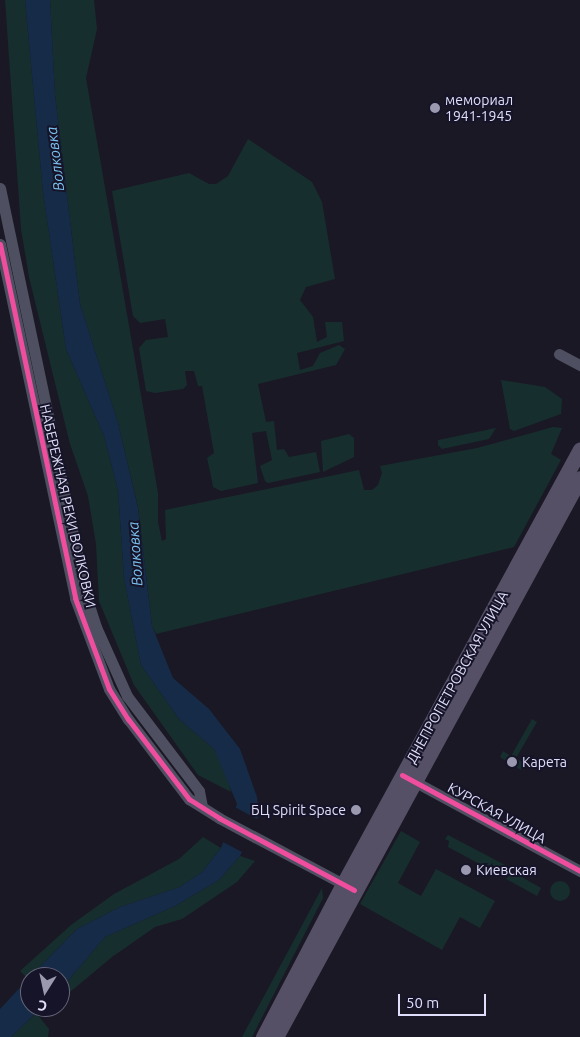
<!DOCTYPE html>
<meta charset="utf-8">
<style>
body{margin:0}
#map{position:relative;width:580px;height:1037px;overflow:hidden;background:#1a1824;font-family:Ubuntu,sans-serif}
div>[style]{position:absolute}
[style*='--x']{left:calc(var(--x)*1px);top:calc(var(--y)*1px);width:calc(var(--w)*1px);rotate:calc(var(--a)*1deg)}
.green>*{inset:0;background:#172e2e}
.round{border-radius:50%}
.water>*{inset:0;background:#162b47}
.pier>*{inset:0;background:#1a1824}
.minor>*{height:11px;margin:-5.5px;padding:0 5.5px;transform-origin:5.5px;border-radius:5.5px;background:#4f4f62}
.major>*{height:15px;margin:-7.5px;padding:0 7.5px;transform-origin:7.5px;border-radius:7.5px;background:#565067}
.cycleway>*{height:5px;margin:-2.5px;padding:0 2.5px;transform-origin:2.5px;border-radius:2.5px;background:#ef4d9e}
.dots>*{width:14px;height:14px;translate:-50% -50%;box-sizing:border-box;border:2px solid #161428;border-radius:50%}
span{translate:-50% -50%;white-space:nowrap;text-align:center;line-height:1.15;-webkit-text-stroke:4px #161428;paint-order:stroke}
.poi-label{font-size:14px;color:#e0defb}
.left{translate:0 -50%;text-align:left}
.right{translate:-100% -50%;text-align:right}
.street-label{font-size:14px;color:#e0defb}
.water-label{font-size:15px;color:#79c0ef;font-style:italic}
.north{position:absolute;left:20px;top:967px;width:50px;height:50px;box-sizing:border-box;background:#161428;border:1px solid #67657c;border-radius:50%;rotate:190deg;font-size:14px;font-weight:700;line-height:20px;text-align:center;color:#e0defb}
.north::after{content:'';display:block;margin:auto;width:18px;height:22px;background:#9b99b0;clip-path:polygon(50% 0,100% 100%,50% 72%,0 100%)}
.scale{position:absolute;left:398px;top:994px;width:88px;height:22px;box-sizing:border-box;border:2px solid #e0defb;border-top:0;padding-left:6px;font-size:15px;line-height:18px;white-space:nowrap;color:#e0defb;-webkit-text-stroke:4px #161428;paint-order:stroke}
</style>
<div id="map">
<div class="green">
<i style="clip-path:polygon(5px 0,25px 0,43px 192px,66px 349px,104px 436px,118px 490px,124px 578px,141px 665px,179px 719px,214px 749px,226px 772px,231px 792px,198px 775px,134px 685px,99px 601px,96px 544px,88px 496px,70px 444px,29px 277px,21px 229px)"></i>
<i style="clip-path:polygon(50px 0,94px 0,97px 29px,86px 78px,158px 493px,158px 522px,162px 541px,166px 539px,165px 510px,359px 470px,364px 490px,372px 490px,378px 485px,382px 473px,380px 466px,477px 448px,553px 427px,562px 428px,551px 454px,561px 460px,514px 547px,156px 634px,152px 626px,138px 507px,118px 423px,80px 304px,55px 95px)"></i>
<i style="clip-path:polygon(248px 139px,312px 182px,322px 202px,335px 279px,306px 287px,300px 300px,313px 317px,317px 342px,327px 337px,325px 322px,342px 322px,344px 341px,297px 353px,300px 370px,313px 366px,320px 353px,339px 345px,345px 349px,336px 365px,258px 384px,266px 422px,274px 421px,277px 450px,284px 449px,289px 457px,316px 452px,320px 472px,268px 483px,265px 481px,260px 466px,272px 460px,266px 431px,252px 433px,258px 483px,221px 491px,213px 487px,212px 481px,207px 458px,214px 453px,202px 386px,198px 386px,194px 371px,185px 371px,187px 385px,183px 389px,155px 393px,146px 391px,139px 348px,146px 340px,168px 337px,165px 319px,140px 323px,133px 316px,112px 191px,189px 173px,209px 184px,216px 184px,228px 176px)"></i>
<i style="clip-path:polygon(501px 380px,545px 387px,562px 399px,561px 414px,514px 431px,510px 429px)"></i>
<i style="clip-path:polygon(496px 428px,489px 439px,442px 449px,438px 445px,438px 440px)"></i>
<i style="clip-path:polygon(349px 434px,354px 438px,354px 457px,323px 472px,321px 441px)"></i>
<i style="clip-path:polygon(532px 719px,537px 722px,516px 758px,525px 764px,521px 770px,500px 757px,503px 751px,511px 756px)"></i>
<i style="clip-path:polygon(401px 831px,420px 842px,398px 883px,421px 896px,436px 869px,495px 901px,480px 928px,460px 917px,442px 950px,360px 904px)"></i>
<i style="clip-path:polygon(448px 835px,505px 865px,500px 875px,448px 847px,449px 841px,445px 839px)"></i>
<i style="clip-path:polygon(203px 837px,221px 848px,202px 872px,180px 887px,120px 907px,77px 929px,28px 979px,20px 971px,71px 925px,114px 894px,179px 859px)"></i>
<i style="clip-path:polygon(240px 856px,255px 861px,237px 882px,182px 919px,155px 927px,112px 957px,70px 992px,63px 1008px,60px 1006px,60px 990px,105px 937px,175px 906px,219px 880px)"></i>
<i style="clip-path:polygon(513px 872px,541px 888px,537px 896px,506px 879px)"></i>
<i class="round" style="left:550px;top:881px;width:20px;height:20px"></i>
<i style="clip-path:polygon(322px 888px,323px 898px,252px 1037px,242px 1037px)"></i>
<i style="clip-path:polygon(36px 1013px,49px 1029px,48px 1037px,11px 1037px)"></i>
</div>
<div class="water">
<i style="clip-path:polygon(25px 0,50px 0,55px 95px,80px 304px,118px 423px,138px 508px,152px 626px,173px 678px,209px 709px,240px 749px,257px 797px,259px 815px,240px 856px,219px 880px,175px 906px,105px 937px,60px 990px,60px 977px,30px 977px,30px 1007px,42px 1007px,11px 1037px,0 1037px,0 1009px,28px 979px,77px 929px,120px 907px,180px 887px,202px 872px,221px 848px,237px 804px,214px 749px,179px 719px,141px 665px,124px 578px,118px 490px,104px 436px,66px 349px,43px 192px)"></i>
</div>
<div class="pier">
<i style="clip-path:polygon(233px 806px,259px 820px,244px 853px,221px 841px)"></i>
</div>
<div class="minor">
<i style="--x:0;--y:188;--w:417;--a:78.1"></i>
<i style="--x:86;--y:596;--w:33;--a:72"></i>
<i style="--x:96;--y:627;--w:76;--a:65.8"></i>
<i style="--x:127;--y:696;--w:119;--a:52.8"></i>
<i style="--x:199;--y:791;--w:15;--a:79"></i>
<i style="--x:0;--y:244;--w:362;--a:78"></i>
<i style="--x:75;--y:598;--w:97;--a:69.5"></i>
<i style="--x:109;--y:689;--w:36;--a:58"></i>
<i style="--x:128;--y:719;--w:101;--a:52.7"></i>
<i style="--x:189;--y:799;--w:36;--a:32"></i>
<i style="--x:219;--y:818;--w:147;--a:28"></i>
<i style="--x:559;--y:354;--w:24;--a:28"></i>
<i style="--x:408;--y:778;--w:196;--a:28.4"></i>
</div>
<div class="major">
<i style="--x:263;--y:1037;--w:173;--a:-62.4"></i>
<i style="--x:343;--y:884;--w:495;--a:-61.4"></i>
<i style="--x:276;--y:1037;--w:636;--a:-61.46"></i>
</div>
<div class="cycleway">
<i style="--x:0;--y:244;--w:362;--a:78"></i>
<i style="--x:75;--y:598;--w:97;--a:69.5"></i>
<i style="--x:109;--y:689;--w:36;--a:58"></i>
<i style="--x:128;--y:719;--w:101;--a:52.7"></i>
<i style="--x:189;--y:799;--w:36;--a:32"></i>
<i style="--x:219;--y:818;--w:153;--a:28.1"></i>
<i style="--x:402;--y:775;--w:202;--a:28.3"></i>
</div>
<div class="dots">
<i style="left:435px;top:108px;background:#9b99b0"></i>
<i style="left:512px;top:762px;background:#9b99b0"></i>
<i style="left:356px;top:810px;background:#9b99b0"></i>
<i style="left:466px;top:870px;background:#9b99b0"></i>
</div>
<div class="poi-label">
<span class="left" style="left:445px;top:108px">мемориал<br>1941-1945</span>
<span class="left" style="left:522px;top:762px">Карета</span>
<span class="right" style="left:346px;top:810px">БЦ Spirit Space</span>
<span class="left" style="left:476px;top:870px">Киевская</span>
</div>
<div class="street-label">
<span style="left:68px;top:506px;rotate:77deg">НАБЕРЕЖНАЯ РЕКИ ВОЛКОВКИ</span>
<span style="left:457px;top:677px;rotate:-61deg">ДНЕПРОПЕТРОВСКАЯ УЛИЦА</span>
<span style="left:497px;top:813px;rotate:29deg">КУРСКАЯ УЛИЦА</span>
</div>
<div class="water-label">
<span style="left:55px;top:159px;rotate:-97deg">Волковка</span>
<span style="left:135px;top:554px;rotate:-94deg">Волковка</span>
</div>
<div class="north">С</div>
<div class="scale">50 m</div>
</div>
